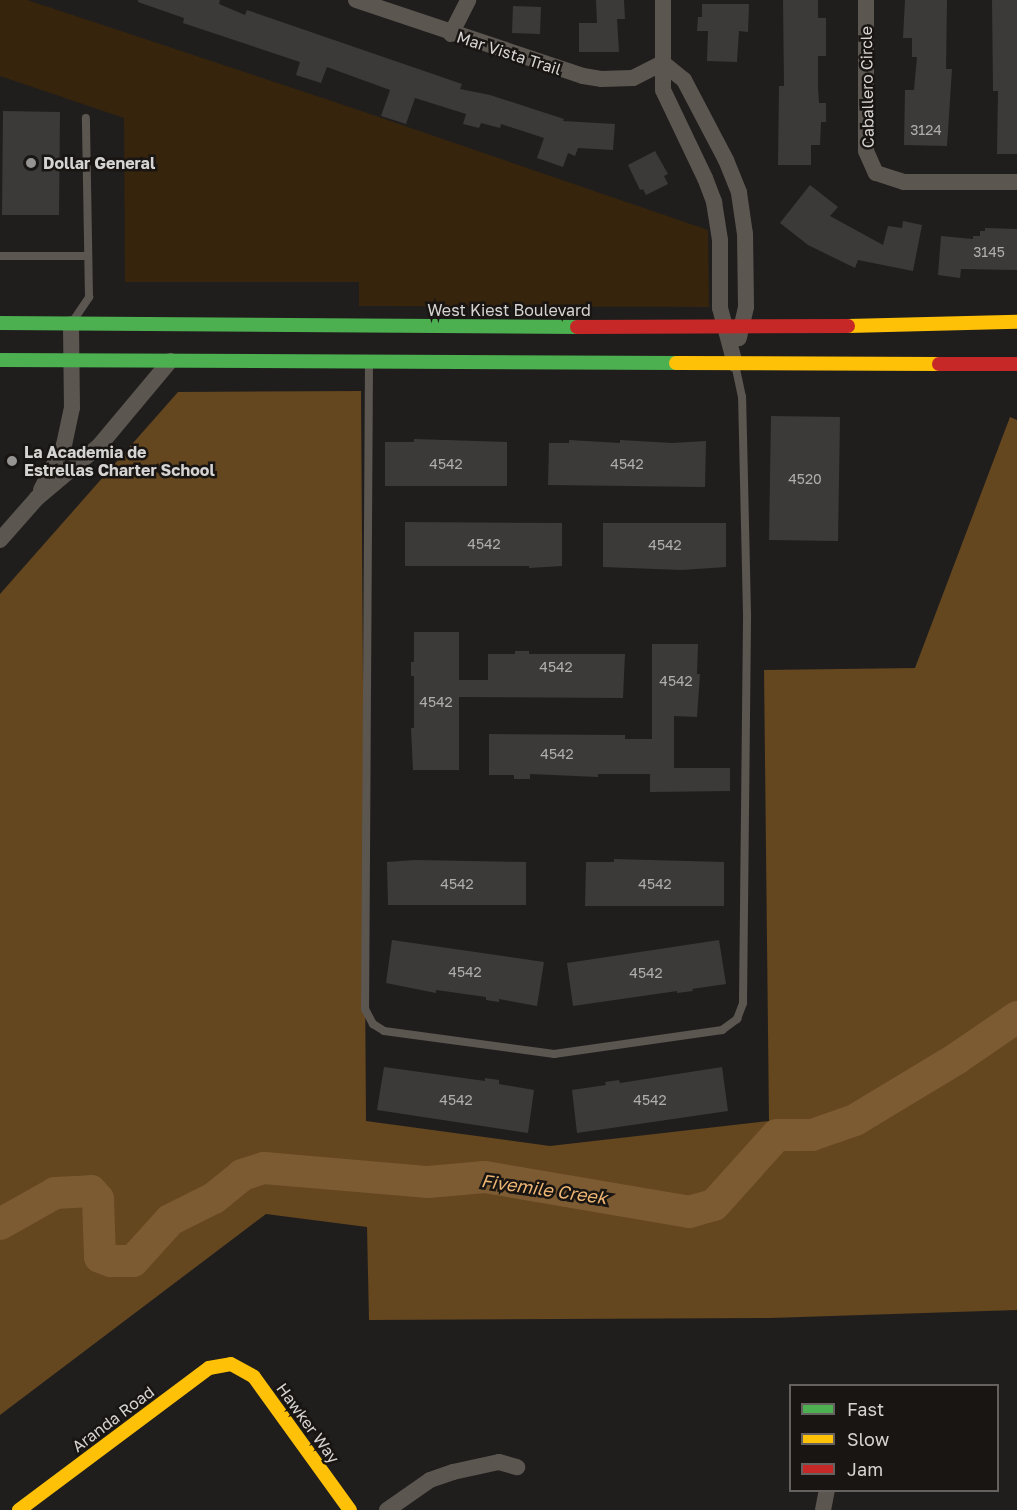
<!DOCTYPE html>
<style>
body{margin:0}
#map{position:relative;width:1017px;height:1510px;overflow:hidden;background:#201e1d;font-family:"Golos Text",sans-serif}
div>[style]{position:absolute}
[style*='--x']{left:calc(var(--x)*1px);top:calc(var(--y)*1px);width:calc(var(--w)*1px);rotate:calc(var(--a)*1deg)}
.green>*{inset:0;background:#36240d}
.forest>*{inset:0;background:#64461f}
.river>*{height:32px;margin:-16px;padding:0 16px;transform-origin:16px;border-radius:16px;background:#7c5b33}
.building>*{inset:0;background:#3b3a39}
.lane>*{height:8px;margin:-4px;padding:0 4px;transform-origin:4px;border-radius:4px;background:#5c5651}
.street>*{height:16px;margin:-8px;padding:0 8px;transform-origin:8px;border-radius:8px;background:#5c5651}
.fast>*{height:14px;margin:-7px;padding:0 7px;transform-origin:7px;border-radius:7px;background:#4caf50}
.slow>*{height:14px;margin:-7px;padding:0 7px;transform-origin:7px;border-radius:7px;background:#ffc107}
.jam>*{height:14px;margin:-7px;padding:0 7px;transform-origin:7px;border-radius:7px;background:#c62828}
.dots>*{width:16px;height:16px;translate:-50% -50%;box-sizing:border-box;border:3px solid #181513;border-radius:50%}
span{translate:-50% -50%;white-space:nowrap;text-align:center;line-height:1.15;-webkit-text-stroke:5px #181513;paint-order:stroke}
.number-label{font-size:14px;color:#afaeac}
.number-label span{-webkit-text-stroke-width:0}
.street-label{font-size:16px;color:#d6d4d2}
.poi-label{font-size:16px;color:#d6d4d2;font-weight:700}
.left{translate:0 -50%;text-align:left}
.water-label{font-size:18px;color:#edb573;font-style:italic}
.legend{position:absolute;left:789px;top:1384px;width:210px;height:108px;box-sizing:border-box;background:#181513;border:2px solid #64615f;margin:0;padding:8px 10px;list-style:none;font-size:18px;color:#d6d4d2}
.legend li{display:flex;align-items:center;gap:12px;height:30px}
.legend b{width:30px;border:2px solid #64615f}
</style>
<div id="map">
<div class="green">
<i style="clip-path:polygon(0 0,27px 0,329px 100px,708px 230px,709px 307px,359px 306px,359px 282px,125px 282px,124px 118px,0 76px)"></i>
</div>
<div class="forest">
<i style="clip-path:polygon(361px 391px,366px 1121px,550px 1146px,769px 1121px,764px 670px,915px 668px,1010px 417px,1017px 420px,1017px 1310px,770px 1318px,369px 1320px,367px 1227px,266px 1214px,0 1415px,0 594px,178px 392px)"></i>
</div>
<div class="river">
<i style="--x:0;--y:1224;--w:63;--a:-29.4"></i>
<i style="--x:55;--y:1193;--w:36;--a:-3"></i>
<i style="--x:91;--y:1191;--w:11;--a:49"></i>
<i style="--x:98;--y:1199;--w:58;--a:88"></i>
<i style="--x:100;--y:1257;--w:12;--a:20"></i>
<i style="--x:111;--y:1261;--w:22;--a:0"></i>
<i style="--x:133;--y:1261;--w:55;--a:-47.9"></i>
<i style="--x:170;--y:1220;--w:49;--a:-26.6"></i>
<i style="--x:214;--y:1198;--w:36;--a:-39"></i>
<i style="--x:242;--y:1175;--w:23;--a:-18"></i>
<i style="--x:264;--y:1168;--w:165;--a:4.9"></i>
<i style="--x:428;--y:1182;--w:57;--a:-5"></i>
<i style="--x:485;--y:1177;--w:207;--a:9.7"></i>
<i style="--x:689;--y:1212;--w:26;--a:-16"></i>
<i style="--x:714;--y:1205;--w:94;--a:-48"></i>
<i style="--x:777;--y:1135;--w:35;--a:0"></i>
<i style="--x:812;--y:1135;--w:46;--a:-19.2"></i>
<i style="--x:855;--y:1120;--w:118;--a:-31.1"></i>
<i style="--x:956;--y:1059;--w:74;--a:-34.5"></i>
</div>
<div class="building">
<i style="clip-path:polygon(138px 0,220px 0,219px 4px,245px 15px,247px 10px,462px 84px,460px 89px,490px 95px,564px 119px,563px 121px,615px 124px,613px 150px,578px 148px,575px 156px,568px 153px,563px 167px,537px 158px,544px 138px,501px 124px,500px 128px,481px 123px,479px 128px,463px 124px,466px 114px,415px 98px,406px 124px,381px 116px,390px 90px,327px 67px,321px 83px,296px 75px,300px 62px,183px 23px,184px 18px,138px 2px)"></i>
<i style="clip-path:polygon(596px 0,624px 0,625px 19px,617px 19px,619px 52px,579px 52px,579px 23px,597px 23px)"></i>
<i style="clip-path:polygon(783px 0,818px 0,818px 18px,826px 18px,826px 56px,818px 56px,818px 88px,819px 103px,826px 103px,826px 122px,821px 122px,820px 145px,811px 145px,811px 165px,778px 165px,779px 86px,784px 86px)"></i>
<i style="clip-path:polygon(905px 0,947px 0,946px 69px,952px 69px,947px 146px,904px 145px,905px 90px,914px 90px,917px 57px,912px 57px,912px 38px,903px 38px)"></i>
<i style="clip-path:polygon(992px 0,1017px 0,1017px 154px,997px 154px,998px 91px,993px 91px)"></i>
<i style="clip-path:polygon(702px 4px,749px 4px,748px 32px,739px 31px,737px 62px,707px 61px,708px 31px,697px 31px,698px 17px,702px 17px)"></i>
<i style="clip-path:polygon(513px 6px,541px 7px,540px 34px,512px 33px)"></i>
<i style="clip-path:polygon(3px 111px,60px 112px,59px 215px,2px 215px)"></i>
<i style="clip-path:polygon(655px 151px,668px 174px,664px 176px,668px 184px,646px 195px,643px 189px,640px 190px,628px 165px)"></i>
<i style="clip-path:polygon(810px 185px,838px 207px,830px 216px,883px 245px,888px 226px,902px 228px,903px 221px,922px 225px,913px 271px,858px 260px,855px 268px,808px 245px,780px 223px)"></i>
<i style="clip-path:polygon(985px 228px,1017px 229px,1017px 270px,961px 269px,960px 278px,938px 275px,941px 236px,973px 239px,973px 236px,980px 236px,980px 231px,985px 231px)"></i>
<i style="clip-path:polygon(771px 416px,840px 417px,838px 541px,769px 540px)"></i>
<i style="clip-path:polygon(414px 439px,507px 442px,507px 486px,385px 486px,385px 442px,414px 442px)"></i>
<i style="clip-path:polygon(569px 440px,620px 443px,620px 440px,672px 443px,706px 441px,705px 487px,548px 485px,549px 443px,569px 443px)"></i>
<i style="clip-path:polygon(405px 522px,562px 523px,562px 566px,529px 568px,529px 566px,405px 566px)"></i>
<i style="clip-path:polygon(603px 523px,726px 523px,726px 567px,682px 570px,603px 567px)"></i>
<i style="clip-path:polygon(414px 632px,459px 632px,459px 680px,488px 680px,488px 654px,515px 654px,515px 651px,529px 651px,529px 654px,625px 654px,623px 698px,459px 697px,459px 770px,413px 770px,411px 728px,414px 728px,414px 676px,411px 676px,411px 662px,414px 662px)"></i>
<i style="clip-path:polygon(652px 644px,698px 644px,697px 674px,700px 674px,697px 717px,674px 716px,674px 768px,730px 768px,730px 791px,650px 792px,650px 774px,598px 774px,598px 777px,530px 774px,530px 779px,514px 779px,514px 775px,489px 775px,489px 734px,625px 735px,625px 739px,652px 739px)"></i>
<i style="clip-path:polygon(614px 859px,724px 862px,724px 906px,585px 906px,586px 862px,614px 862px)"></i>
<i style="clip-path:polygon(415px 860px,526px 862px,526px 905px,388px 905px,387px 862px)"></i>
<i style="clip-path:polygon(392px 940px,544px 962px,537px 1006px,499px 999px,499px 1002px,486px 1000px,486px 997px,436px 990px,436px 993px,386px 983px)"></i>
<i style="clip-path:polygon(719px 940px,726px 984px,692px 989px,693px 991px,677px 993px,677px 991px,573px 1006px,567px 963px)"></i>
<i style="clip-path:polygon(384px 1067px,485px 1081px,485px 1078px,499px 1080px,499px 1084px,534px 1090px,528px 1133px,377px 1110px)"></i>
<i style="clip-path:polygon(722px 1067px,728px 1111px,577px 1133px,572px 1090px,606px 1085px,605px 1082px,619px 1080px,620px 1083px)"></i>
</div>
<div class="lane">
<i style="--x:0;--y:256;--w:88;--a:0"></i>
<i style="--x:73;--y:321;--w:29;--a:-56"></i>
<i style="--x:89;--y:297;--w:179;--a:-91"></i>
<i style="--x:369;--y:363;--w:646;--a:90.35"></i>
<i style="--x:365;--y:1009;--w:17;--a:62"></i>
<i style="--x:373;--y:1024;--w:13;--a:32"></i>
<i style="--x:384;--y:1031;--w:172;--a:7.7"></i>
<i style="--x:554;--y:1054;--w:170;--a:-8.1"></i>
<i style="--x:722;--y:1030;--w:19;--a:-36"></i>
<i style="--x:737;--y:1019;--w:17;--a:-69"></i>
<i style="--x:743;--y:1003;--w:390;--a:-89.4"></i>
<i style="--x:747;--y:613;--w:216;--a:-91.3"></i>
<i style="--x:742;--y:397;--w:34;--a:-102"></i>
</div>
<div class="street">
<i style="--x:356;--y:0;--w:239;--a:18.5"></i>
<i style="--x:583;--y:76;--w:18;--a:9"></i>
<i style="--x:601;--y:79;--w:32;--a:-2"></i>
<i style="--x:633;--y:78;--w:34;--a:-27"></i>
<i style="--x:663;--y:0;--w:90;--a:90"></i>
<i style="--x:663;--y:90;--w:98;--a:64.5"></i>
<i style="--x:705;--y:178;--w:26;--a:69"></i>
<i style="--x:714;--y:202;--w:38;--a:81"></i>
<i style="--x:720;--y:240;--w:68;--a:90"></i>
<i style="--x:720;--y:308;--w:58;--a:75"></i>
<i style="--x:866;--y:0;--w:151;--a:90"></i>
<i style="--x:866;--y:151;--w:24;--a:66"></i>
<i style="--x:876;--y:173;--w:29;--a:18"></i>
<i style="--x:904;--y:182;--w:113;--a:0"></i>
<i style="--x:451;--y:34;--w:38;--a:-63"></i>
<i style="--x:663;--y:63;--w:27;--a:39"></i>
<i style="--x:684;--y:80;--w:90;--a:62.3"></i>
<i style="--x:726;--y:160;--w:35;--a:68"></i>
<i style="--x:739;--y:193;--w:41;--a:81.7"></i>
<i style="--x:745;--y:234;--w:73;--a:89.2"></i>
<i style="--x:746;--y:307;--w:32;--a:103"></i>
<i style="--x:41;--y:490;--w:51;--a:-62.9"></i>
<i style="--x:64;--y:445;--w:38;--a:-78"></i>
<i style="--x:72;--y:408;--w:84;--a:-90.7"></i>
<i style="--x:0;--y:540;--w:56;--a:-48.6"></i>
<i style="--x:37;--y:498;--w:81;--a:-40"></i>
<i style="--x:99;--y:446;--w:111;--a:-50.1"></i>
<i style="--x:387;--y:1510;--w:52;--a:-34.9"></i>
<i style="--x:430;--y:1480;--w:24;--a:-19"></i>
<i style="--x:453;--y:1472;--w:47;--a:-12.3"></i>
<i style="--x:499;--y:1462;--w:19;--a:16"></i>
<i style="--x:823;--y:1510;--w:20;--a:-79"></i>
</div>
<div class="fast">
<i style="--x:0;--y:323;--w:577;--a:0.4"></i>
<i style="--x:0;--y:360;--w:676;--a:0.25"></i>
</div>
<div class="slow">
<i style="--x:848;--y:326;--w:169;--a:-1.4"></i>
<i style="--x:676;--y:363;--w:263;--a:0.2"></i>
<i style="--x:19;--y:1510;--w:237;--a:-36.8"></i>
<i style="--x:209;--y:1368;--w:22;--a:-10"></i>
<i style="--x:231;--y:1364;--w:26;--a:29"></i>
<i style="--x:254;--y:1377;--w:164;--a:54.2"></i>
</div>
<div class="jam">
<i style="--x:577;--y:327;--w:271;--a:-0.2"></i>
<i style="--x:939;--y:364;--w:78;--a:0"></i>
</div>
<div class="dots">
<i style="left:31px;top:163px;background:#969493"></i>
<i style="left:12px;top:461px;background:#969493"></i>
</div>
<div class="number-label">
<span style="left:926px;top:130px">3124</span>
<span style="left:989px;top:252px">3145</span>
<span style="left:446px;top:464px">4542</span>
<span style="left:627px;top:464px">4542</span>
<span style="left:805px;top:479px">4520</span>
<span style="left:484px;top:544px">4542</span>
<span style="left:665px;top:545px">4542</span>
<span style="left:556px;top:667px">4542</span>
<span style="left:676px;top:681px">4542</span>
<span style="left:436px;top:702px">4542</span>
<span style="left:557px;top:754px">4542</span>
<span style="left:457px;top:884px">4542</span>
<span style="left:655px;top:884px">4542</span>
<span style="left:465px;top:972px">4542</span>
<span style="left:646px;top:973px">4542</span>
<span style="left:456px;top:1100px">4542</span>
<span style="left:650px;top:1100px">4542</span>
</div>
<div class="street-label">
<span style="left:509px;top:53px;rotate:18deg">Mar Vista Trail</span>
<span style="left:867px;top:87px;rotate:-91deg">Caballero Circle</span>
<span style="left:509px;top:310px">West Kiest Boulevard</span>
<span style="left:113px;top:1419px;rotate:-37deg">Aranda Road</span>
<span style="left:308px;top:1423px;rotate:54deg">Hawker Way</span>
</div>
<div class="poi-label">
<span class="left" style="left:43px;top:163px">Dollar General</span>
<span class="left" style="left:24px;top:461px">La Academia de<br>Estrellas Charter School</span>
</div>
<div class="water-label">
<span style="left:544px;top:1189px;rotate:8deg">Fivemile Creek</span>
</div>
<ul class="legend">
<li><b style="height:8px;background:#4caf50"></b>Fast</li>
<li><b style="height:8px;background:#ffc107"></b>Slow</li>
<li><b style="height:8px;background:#c62828"></b>Jam</li>
</ul>
</div>
